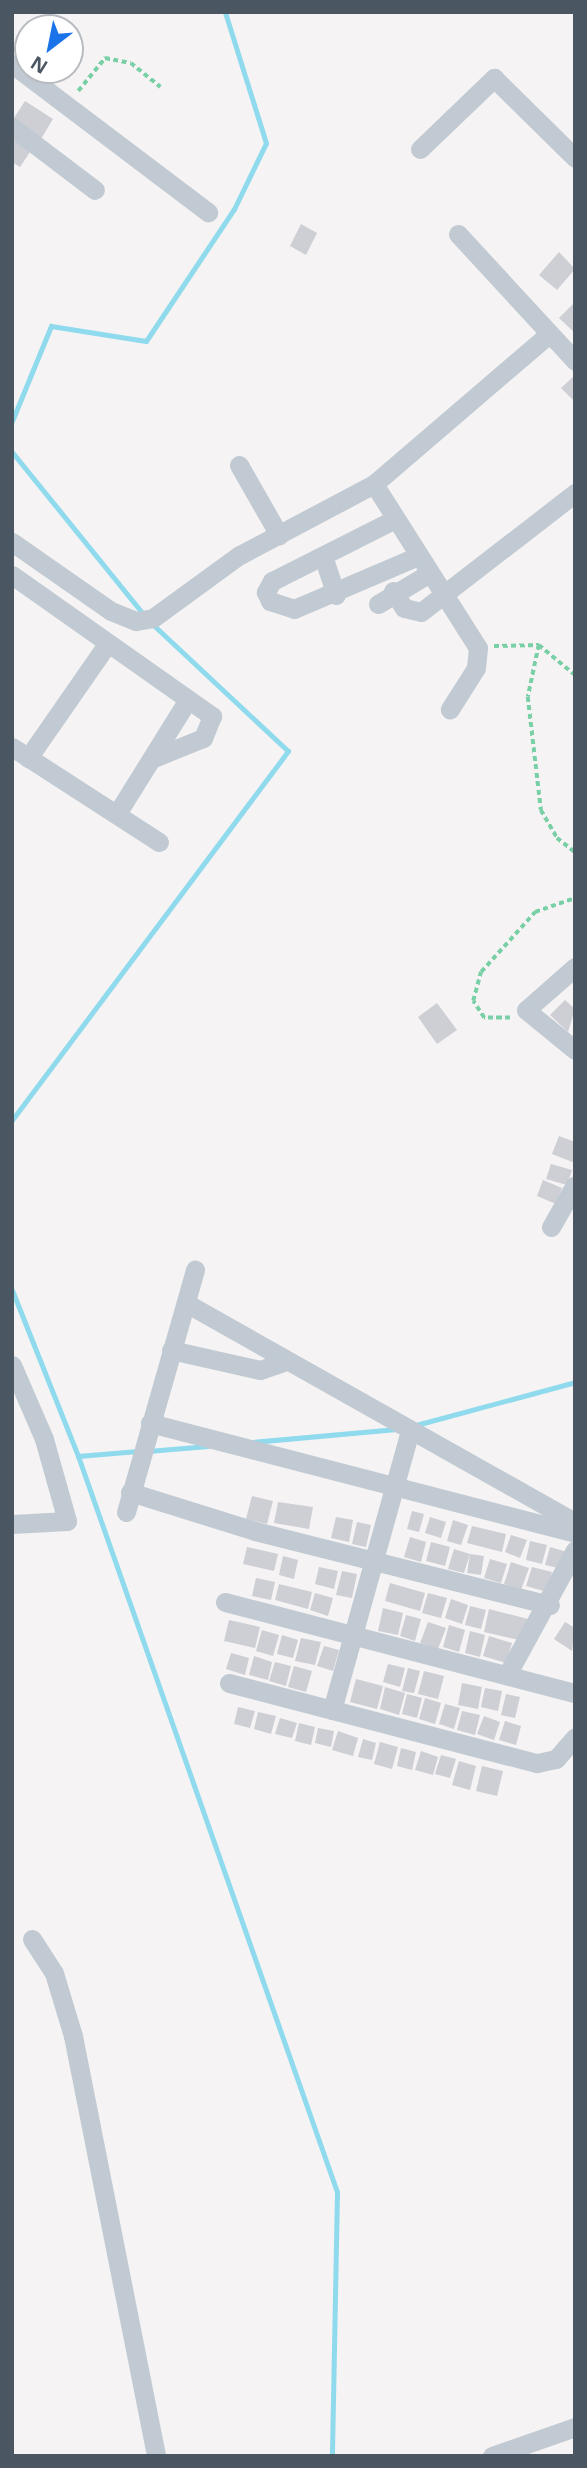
<!DOCTYPE html>
<style>
body{margin:0}
#map{position:relative;width:587px;height:2468px;overflow:hidden;background:#f5f3f3;font-family:"Noto Sans",sans-serif}
div>[style]{position:absolute}
[style*='--x']{left:calc(var(--x)*1px);top:calc(var(--y)*1px);width:calc(var(--w)*1px);rotate:calc(var(--a)*1deg)}
.stream>*{height:5px;margin:-2.5px;padding:0 2.5px;transform-origin:2.5px;border-radius:2.5px;background:#90daee}
.building>*{inset:0;background:#cdcfd5}
.path>*{height:3.5px;margin-top:-1.75px;transform-origin:0;background:repeating-linear-gradient(90deg,#7ad0a6 0 5px,transparent 0 8.5px)}
.minor>*{height:19px;margin:-9.5px;padding:0 9.5px;transform-origin:9.5px;border-radius:9.5px;background:#c1cad2}
span{translate:-50% -50%;white-space:nowrap;text-align:center;line-height:1.15;-webkit-text-stroke:7px #fff;paint-order:stroke}
.frame{position:absolute;inset:0;border:14px solid #4a5661;pointer-events:none}
.north{position:absolute;left:14px;top:14px;width:70px;height:70px;box-sizing:border-box;background:#fff;border:2px solid #b7bbc0;border-radius:50%;rotate:212deg;font-size:19px;font-weight:700;line-height:28px;text-align:center;color:#4a5661}
.north::after{content:'';display:block;margin:auto;width:24px;height:32px;background:#1a73e8;clip-path:polygon(50% 0,100% 100%,50% 72%,0 100%)}
</style>
<div id="map">
<div class="stream">
<i style="--x:12;--y:421;--w:103;--a:-67.7"></i>
<i style="--x:51;--y:326;--w:96;--a:9"></i>
<i style="--x:146;--y:341;--w:159;--a:-56.3"></i>
<i style="--x:234;--y:209;--w:73;--a:-64.1"></i>
<i style="--x:266;--y:143;--w:137;--a:-107.4"></i>
<i style="--x:12;--y:452;--w:211;--a:51"></i>
<i style="--x:12;--y:1120;--w:461;--a:-53.2"></i>
<i style="--x:288;--y:751;--w:187;--a:-136.9"></i>
<i style="--x:12;--y:1290;--w:179;--a:68.3"></i>
<i style="--x:78;--y:1456;--w:780;--a:70.61"></i>
<i style="--x:337;--y:2192;--w:264;--a:91.1"></i>
<i style="--x:416;--y:1425;--w:165;--a:-15.1"></i>
<i style="--x:252;--y:1442;--w:148;--a:-5.1"></i>
<i style="--x:148;--y:1451;--w:60;--a:-4.8"></i>
<i style="--x:78;--y:1456;--w:60;--a:-4.8"></i>
</div>
<div class="building">
<i style="clip-path:polygon(25px 101px,53px 119px,41px 139px,12px 121px)"></i>
<i style="clip-path:polygon(12px 136px,32px 149px,20px 167px,12px 162px)"></i>
<i style="clip-path:polygon(301px 224px,317px 233px,306px 255px,290px 246px)"></i>
<i style="clip-path:polygon(559px 252px,575px 269px,557px 290px,539px 275px)"></i>
<i style="clip-path:polygon(575px 302px,575px 333px,559px 318px)"></i>
<i style="clip-path:polygon(575px 375px,575px 399px,573px 400px,561px 388px)"></i>
<i style="clip-path:polygon(565px 1000px,575px 1009px,568px 1032px,550px 1015px)"></i>
<i style="clip-path:polygon(437px 1003px,457px 1030px,437px 1044px,418px 1017px)"></i>
<i style="clip-path:polygon(559px 1136px,575px 1142px,575px 1163px,552px 1154px)"></i>
<i style="clip-path:polygon(551px 1164px,572px 1170px,567px 1185px,546px 1179px)"></i>
<i style="clip-path:polygon(543px 1180px,562px 1188px,556px 1204px,537px 1196px)"></i>
<i style="clip-path:polygon(252px 1496px,273px 1501px,267px 1524px,246px 1519px)"></i>
<i style="clip-path:polygon(278px 1502px,313px 1507px,309px 1529px,274px 1523px)"></i>
<i style="clip-path:polygon(412px 1511px,424px 1514px,419px 1532px,407px 1529px)"></i>
<i style="clip-path:polygon(336px 1517px,353px 1520px,349px 1542px,331px 1538px)"></i>
<i style="clip-path:polygon(430px 1517px,446px 1522px,441px 1538px,425px 1533px)"></i>
<i style="clip-path:polygon(453px 1520px,468px 1525px,461px 1545px,447px 1541px)"></i>
<i style="clip-path:polygon(357px 1522px,371px 1525px,366px 1547px,352px 1544px)"></i>
<i style="clip-path:polygon(472px 1526px,506px 1534px,502px 1552px,467px 1543px)"></i>
<i style="clip-path:polygon(511px 1535px,527px 1540px,520px 1558px,505px 1552px)"></i>
<i style="clip-path:polygon(410px 1537px,426px 1542px,421px 1562px,404px 1557px)"></i>
<i style="clip-path:polygon(530px 1541px,547px 1545px,542px 1564px,526px 1560px)"></i>
<i style="clip-path:polygon(431px 1542px,450px 1547px,445px 1566px,426px 1561px)"></i>
<i style="clip-path:polygon(247px 1547px,278px 1554px,274px 1571px,243px 1564px)"></i>
<i style="clip-path:polygon(550px 1547px,567px 1552px,562px 1569px,545px 1565px)"></i>
<i style="clip-path:polygon(454px 1549px,470px 1554px,464px 1573px,448px 1569px)"></i>
<i style="clip-path:polygon(470px 1554px,484px 1556px,481px 1575px,467px 1573px)"></i>
<i style="clip-path:polygon(283px 1556px,298px 1560px,294px 1579px,279px 1575px)"></i>
<i style="clip-path:polygon(490px 1559px,507px 1564px,501px 1583px,484px 1578px)"></i>
<i style="clip-path:polygon(511px 1562px,529px 1568px,521px 1590px,504px 1584px)"></i>
<i style="clip-path:polygon(319px 1567px,338px 1571px,334px 1589px,315px 1584px)"></i>
<i style="clip-path:polygon(532px 1567px,552px 1572px,547px 1592px,526px 1586px)"></i>
<i style="clip-path:polygon(342px 1571px,357px 1574px,352px 1598px,336px 1595px)"></i>
<i style="clip-path:polygon(256px 1578px,275px 1582px,271px 1600px,252px 1596px)"></i>
<i style="clip-path:polygon(390px 1583px,425px 1593px,420px 1611px,385px 1601px)"></i>
<i style="clip-path:polygon(279px 1584px,312px 1592px,308px 1609px,275px 1600px)"></i>
<i style="clip-path:polygon(315px 1593px,333px 1598px,328px 1616px,310px 1610px)"></i>
<i style="clip-path:polygon(428px 1593px,447px 1598px,441px 1618px,422px 1613px)"></i>
<i style="clip-path:polygon(451px 1599px,468px 1605px,462px 1624px,445px 1618px)"></i>
<i style="clip-path:polygon(470px 1606px,486px 1610px,481px 1629px,465px 1625px)"></i>
<i style="clip-path:polygon(383px 1608px,403px 1613px,398px 1635px,378px 1631px)"></i>
<i style="clip-path:polygon(489px 1609px,528px 1619px,523px 1641px,484px 1632px)"></i>
<i style="clip-path:polygon(406px 1615px,421px 1619px,415px 1641px,400px 1636px)"></i>
<i style="clip-path:polygon(229px 1620px,260px 1627px,255px 1648px,224px 1641px)"></i>
<i style="clip-path:polygon(428px 1622px,446px 1628px,438px 1649px,420px 1643px)"></i>
<i style="clip-path:polygon(565px 1622px,575px 1628px,572px 1651px,554px 1639px)"></i>
<i style="clip-path:polygon(449px 1625px,465px 1630px,459px 1652px,443px 1647px)"></i>
<i style="clip-path:polygon(262px 1630px,279px 1635px,273px 1656px,256px 1651px)"></i>
<i style="clip-path:polygon(470px 1631px,485px 1635px,480px 1657px,465px 1653px)"></i>
<i style="clip-path:polygon(282px 1635px,298px 1640px,293px 1658px,277px 1654px)"></i>
<i style="clip-path:polygon(489px 1636px,512px 1643px,506px 1663px,483px 1656px)"></i>
<i style="clip-path:polygon(301px 1638px,321px 1642px,315px 1665px,295px 1661px)"></i>
<i style="clip-path:polygon(324px 1646px,339px 1650px,333px 1671px,317px 1666px)"></i>
<i style="clip-path:polygon(231px 1653px,249px 1658px,245px 1675px,226px 1669px)"></i>
<i style="clip-path:polygon(254px 1656px,272px 1662px,268px 1680px,249px 1675px)"></i>
<i style="clip-path:polygon(275px 1662px,291px 1666px,286px 1686px,269px 1681px)"></i>
<i style="clip-path:polygon(388px 1664px,405px 1668px,400px 1687px,383px 1682px)"></i>
<i style="clip-path:polygon(294px 1666px,312px 1671px,306px 1692px,288px 1687px)"></i>
<i style="clip-path:polygon(408px 1668px,420px 1671px,414px 1693px,402px 1691px)"></i>
<i style="clip-path:polygon(424px 1671px,444px 1676px,438px 1699px,418px 1694px)"></i>
<i style="clip-path:polygon(356px 1679px,383px 1686px,377px 1709px,350px 1702px)"></i>
<i style="clip-path:polygon(462px 1683px,482px 1687px,478px 1709px,458px 1705px)"></i>
<i style="clip-path:polygon(385px 1687px,405px 1693px,399px 1715px,380px 1709px)"></i>
<i style="clip-path:polygon(485px 1688px,502px 1691px,498px 1711px,481px 1707px)"></i>
<i style="clip-path:polygon(407px 1694px,422px 1698px,417px 1718px,402px 1714px)"></i>
<i style="clip-path:polygon(506px 1694px,520px 1697px,515px 1718px,501px 1715px)"></i>
<i style="clip-path:polygon(425px 1698px,441px 1703px,435px 1724px,419px 1719px)"></i>
<i style="clip-path:polygon(445px 1704px,460px 1708px,454px 1729px,439px 1724px)"></i>
<i style="clip-path:polygon(238px 1707px,255px 1711px,250px 1728px,234px 1724px)"></i>
<i style="clip-path:polygon(462px 1711px,480px 1715px,475px 1735px,457px 1730px)"></i>
<i style="clip-path:polygon(258px 1712px,276px 1716px,271px 1734px,254px 1729px)"></i>
<i style="clip-path:polygon(484px 1716px,500px 1722px,494px 1740px,477px 1734px)"></i>
<i style="clip-path:polygon(280px 1718px,297px 1723px,292px 1738px,275px 1734px)"></i>
<i style="clip-path:polygon(505px 1721px,521px 1726px,516px 1745px,499px 1740px)"></i>
<i style="clip-path:polygon(299px 1723px,315px 1727px,311px 1745px,295px 1741px)"></i>
<i style="clip-path:polygon(318px 1728px,334px 1731px,331px 1747px,315px 1743px)"></i>
<i style="clip-path:polygon(338px 1731px,358px 1738px,353px 1756px,332px 1750px)"></i>
<i style="clip-path:polygon(363px 1739px,376px 1743px,372px 1760px,358px 1757px)"></i>
<i style="clip-path:polygon(380px 1742px,398px 1747px,392px 1769px,374px 1764px)"></i>
<i style="clip-path:polygon(401px 1748px,416px 1752px,412px 1770px,397px 1766px)"></i>
<i style="clip-path:polygon(421px 1751px,438px 1757px,433px 1775px,415px 1770px)"></i>
<i style="clip-path:polygon(441px 1755px,456px 1759px,450px 1778px,435px 1774px)"></i>
<i style="clip-path:polygon(459px 1761px,476px 1766px,470px 1790px,452px 1785px)"></i>
<i style="clip-path:polygon(482px 1766px,503px 1771px,497px 1796px,476px 1791px)"></i>
</div>
<div class="path">
<i style="--x:78;--y:91;--w:43;--a:-50.7"></i>
<i style="--x:105;--y:58;--w:26;--a:11"></i>
<i style="--x:131;--y:63;--w:38;--a:39"></i>
<i style="--x:539;--y:645;--w:53;--a:101.9"></i>
<i style="--x:528;--y:697;--w:114;--a:83.4"></i>
<i style="--x:541;--y:810;--w:32;--a:60"></i>
<i style="--x:557;--y:838;--w:23;--a:38"></i>
<i style="--x:494;--y:646;--w:45;--a:-1.3"></i>
<i style="--x:539;--y:645;--w:47;--a:39.8"></i>
<i style="--x:510;--y:1018;--w:26;--a:180"></i>
<i style="--x:484;--y:1018;--w:20;--a:-123"></i>
<i style="--x:473;--y:1001;--w:30;--a:-75"></i>
<i style="--x:481;--y:972;--w:81;--a:-48"></i>
<i style="--x:535;--y:912;--w:42;--a:-19.3"></i>
</div>
<div class="minor">
<i style="--x:12;--y:64;--w:246;--a:37.1"></i>
<i style="--x:12;--y:127;--w:104;--a:37.2"></i>
<i style="--x:420;--y:149;--w:103;--a:-43.8"></i>
<i style="--x:494;--y:78;--w:114;--a:44.6"></i>
<i style="--x:458;--y:234;--w:173;--a:47.3"></i>
<i style="--x:239;--y:465;--w:81;--a:60.3"></i>
<i style="--x:374;--y:484;--w:194;--a:57.6"></i>
<i style="--x:478;--y:648;--w:20;--a:96"></i>
<i style="--x:476;--y:668;--w:49;--a:122.4"></i>
<i style="--x:395;--y:519;--w:138;--a:153.2"></i>
<i style="--x:272;--y:581;--w:13;--a:119"></i>
<i style="--x:266;--y:592;--w:10;--a:66"></i>
<i style="--x:270;--y:601;--w:25;--a:18"></i>
<i style="--x:294;--y:609;--w:135;--a:-23.1"></i>
<i style="--x:12;--y:542;--w:121;--a:34.9"></i>
<i style="--x:111;--y:611;--w:27;--a:22"></i>
<i style="--x:136;--y:621;--w:17;--a:-10"></i>
<i style="--x:153;--y:618;--w:105;--a:-36.1"></i>
<i style="--x:238;--y:556;--w:154;--a:-27.9"></i>
<i style="--x:374;--y:484;--w:229;--a:-40.6"></i>
<i style="--x:323;--y:556;--w:41;--a:71.6"></i>
<i style="--x:12;--y:575;--w:245;--a:35.2"></i>
<i style="--x:212;--y:716;--w:24;--a:112"></i>
<i style="--x:203;--y:738;--w:51;--a:158"></i>
<i style="--x:393;--y:591;--w:20;--a:57"></i>
<i style="--x:404;--y:608;--w:17;--a:13"></i>
<i style="--x:421;--y:612;--w:195;--a:-37.7"></i>
<i style="--x:378;--y:604;--w:58;--a:-31"></i>
<i style="--x:12;--y:747;--w:175;--a:32.9"></i>
<i style="--x:28;--y:758;--w:140;--a:-55.2"></i>
<i style="--x:118;--y:812;--w:131;--a:-58.1"></i>
<i style="--x:575;--y:967;--w:65;--a:138.7"></i>
<i style="--x:526;--y:1010;--w:63;--a:39.2"></i>
<i style="--x:551;--y:1227;--w:48;--a:-60.3"></i>
<i style="--x:186;--y:1303;--w:446;--a:29.4"></i>
<i style="--x:171;--y:1350;--w:91;--a:12.7"></i>
<i style="--x:260;--y:1370;--w:24;--a:-19"></i>
<i style="--x:12;--y:1365;--w:81;--a:66.6"></i>
<i style="--x:44;--y:1439;--w:85;--a:74.3"></i>
<i style="--x:67;--y:1521;--w:55;--a:176.9"></i>
<i style="--x:150;--y:1423;--w:439;--a:14.5"></i>
<i style="--x:130;--y:1492;--w:131;--a:17.3"></i>
<i style="--x:255;--y:1531;--w:304;--a:14.1"></i>
<i style="--x:126;--y:1512;--w:252;--a:-74.1"></i>
<i style="--x:225;--y:1602;--w:362;--a:14.6"></i>
<i style="--x:508;--y:1673;--w:140;--a:-61.4"></i>
<i style="--x:229;--y:1683;--w:318;--a:14.6"></i>
<i style="--x:537;--y:1763;--w:19;--a:-12"></i>
<i style="--x:556;--y:1759;--w:29;--a:-49"></i>
<i style="--x:332;--y:1710;--w:290;--a:-74.4"></i>
<i style="--x:32;--y:1939;--w:40;--a:57.1"></i>
<i style="--x:54;--y:1973;--w:66;--a:73.2"></i>
<i style="--x:73;--y:2036;--w:428;--a:78.8"></i>
<i style="--x:492;--y:2456;--w:88;--a:-19.3"></i>
</div>
<div class="frame"></div>
<div class="north">N</div>
</div>
